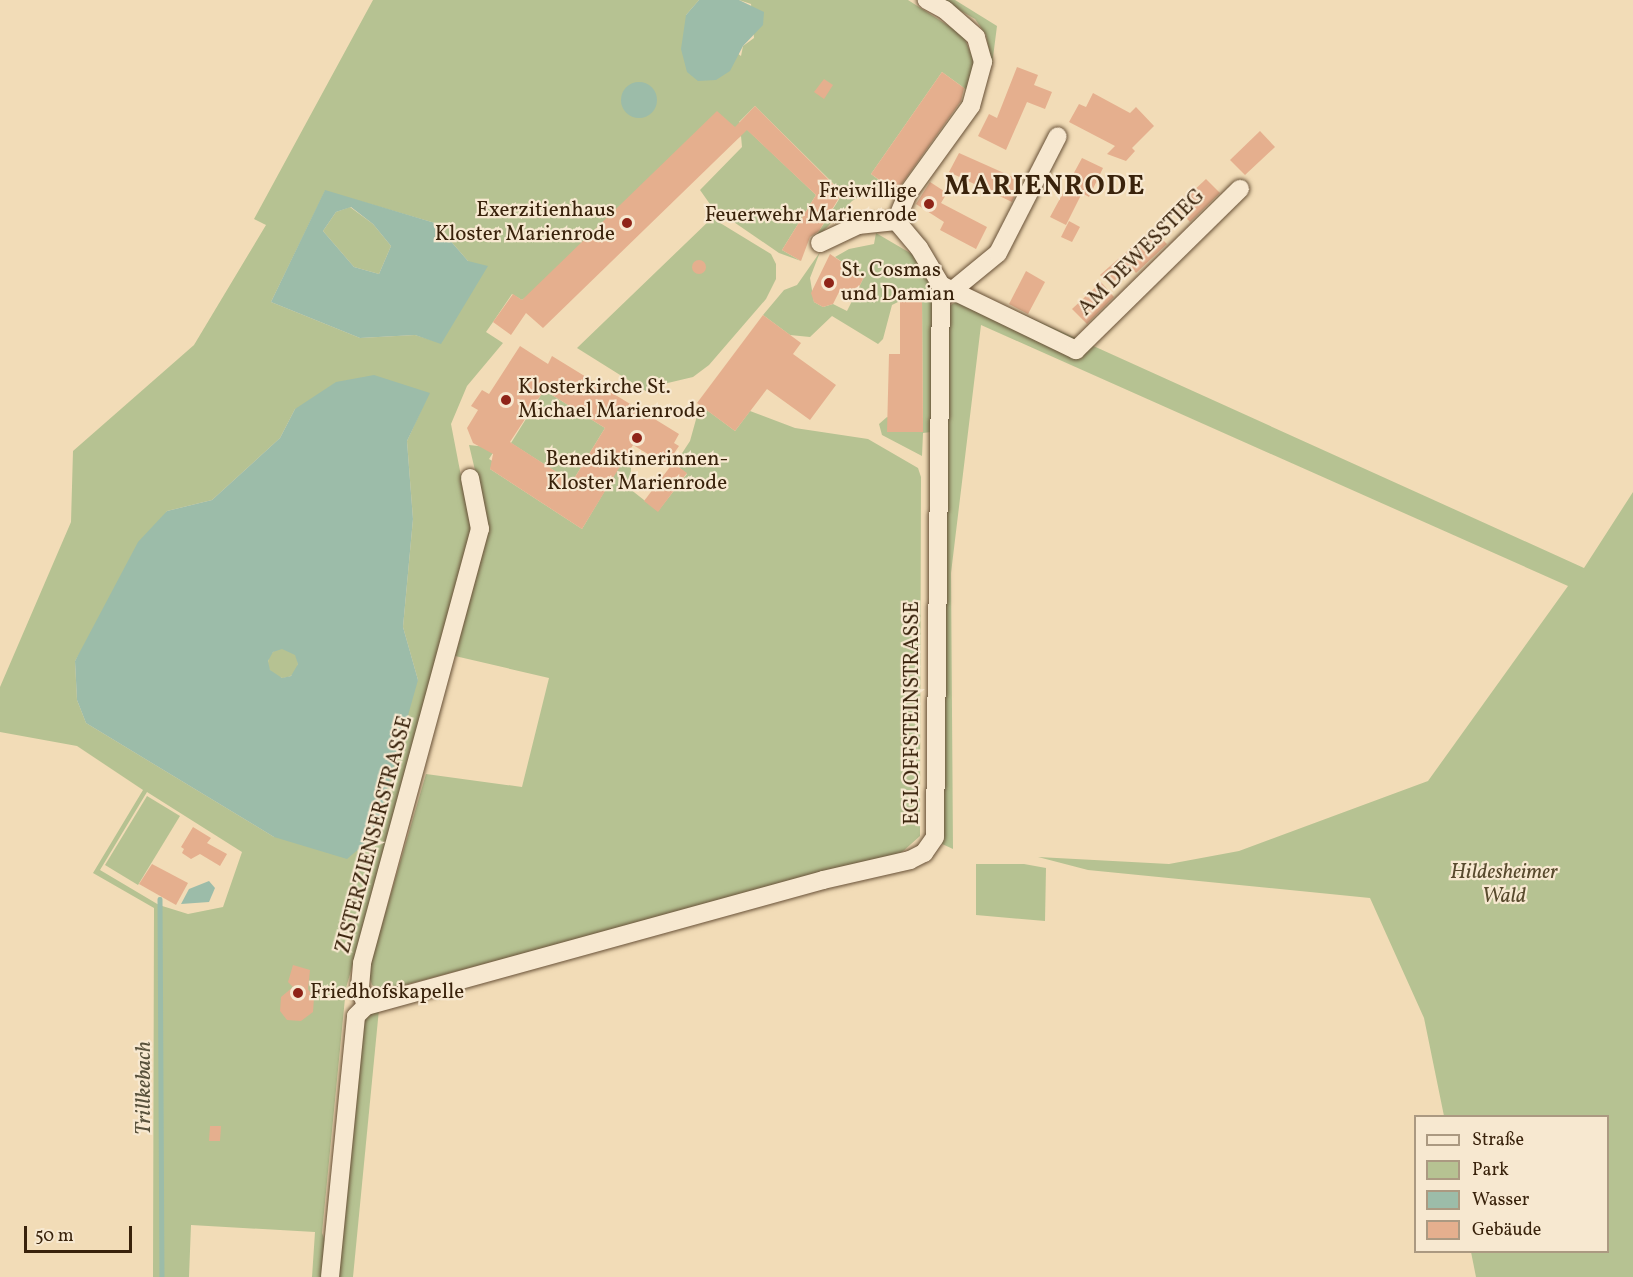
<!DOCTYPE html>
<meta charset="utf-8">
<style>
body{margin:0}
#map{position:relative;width:1633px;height:1277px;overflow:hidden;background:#f2dcb7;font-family:Vollkorn,serif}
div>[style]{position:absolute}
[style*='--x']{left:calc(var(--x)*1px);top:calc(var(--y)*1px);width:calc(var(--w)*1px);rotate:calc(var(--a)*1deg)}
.green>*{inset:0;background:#b6c292}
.round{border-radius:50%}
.water>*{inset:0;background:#9cbca9}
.stream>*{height:4.5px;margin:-2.25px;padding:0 2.25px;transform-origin:2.25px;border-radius:2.25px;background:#9cbca9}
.building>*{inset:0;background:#e5af8e}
.roads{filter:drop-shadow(0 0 2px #675036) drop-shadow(0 0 2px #675036)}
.minor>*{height:18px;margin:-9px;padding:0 9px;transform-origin:9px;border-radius:9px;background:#f7e8d0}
.dots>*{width:16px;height:16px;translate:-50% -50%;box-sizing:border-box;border:3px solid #f7e8d0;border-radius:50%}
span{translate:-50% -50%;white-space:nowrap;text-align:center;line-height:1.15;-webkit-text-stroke:4.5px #f7e8d0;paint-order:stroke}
.poi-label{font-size:21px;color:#39220b}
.right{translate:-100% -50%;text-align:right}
.left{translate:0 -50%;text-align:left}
.street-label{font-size:21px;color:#39220b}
.park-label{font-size:21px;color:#584a2d;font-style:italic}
.water-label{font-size:22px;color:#57503a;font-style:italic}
.district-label{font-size:27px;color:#39220b;font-weight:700;letter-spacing:1.5px}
.legend{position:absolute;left:1414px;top:1115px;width:195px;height:138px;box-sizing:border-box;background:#f7e8d0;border:2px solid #ab9981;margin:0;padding:8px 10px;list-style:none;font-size:18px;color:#39220b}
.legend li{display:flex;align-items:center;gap:12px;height:30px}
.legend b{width:30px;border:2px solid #ab9981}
.scale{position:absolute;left:24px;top:1226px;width:108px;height:27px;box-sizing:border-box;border:3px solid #39220b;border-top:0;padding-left:8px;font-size:18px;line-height:21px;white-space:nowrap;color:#39220b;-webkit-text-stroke:4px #f7e8d0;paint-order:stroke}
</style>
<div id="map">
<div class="green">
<i style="clip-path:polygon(evenodd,373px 0,699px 0,686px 15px,741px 56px,743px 46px,754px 38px,751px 4px,739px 0,908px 0,963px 35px,975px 63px,971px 93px,942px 72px,871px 174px,883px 183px,852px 201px,811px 244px,843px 193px,755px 106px,739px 122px,816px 195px,782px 250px,801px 261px,779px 253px,712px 207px,700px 190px,742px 147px,741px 136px,522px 300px,512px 294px,493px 322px,486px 332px,503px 343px,467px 386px,451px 424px,471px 528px,421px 729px,346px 988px,322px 1233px,326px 1243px,323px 1277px,312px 1277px,315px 1232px,191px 1225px,189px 1277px,153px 1277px,154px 908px,93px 873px,143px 790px,77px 746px,0 732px,0 687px,71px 522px,73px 451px,194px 345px,266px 225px,254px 219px,373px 0,325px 191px,435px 223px,468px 261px,441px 343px,415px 335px,360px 338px,271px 302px,325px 191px,373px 0,429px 393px,407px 441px,413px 519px,403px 627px,418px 680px,274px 837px,86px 723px,77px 700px,75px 661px,167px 511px,212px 500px,280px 438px,295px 409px,429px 393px,373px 0,147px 792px,242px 852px,223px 907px,188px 914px,159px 905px,100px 870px,147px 792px)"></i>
<i style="clip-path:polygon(942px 0,955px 0,997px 26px,992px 65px,986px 35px,975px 19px)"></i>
<i style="clip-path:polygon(350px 207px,373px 224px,391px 246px,379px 274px,354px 267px,323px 231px,336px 212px)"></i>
<i style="clip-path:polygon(712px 218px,771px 254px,776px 264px,776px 279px,766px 299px,709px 365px,693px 377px,655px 386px,652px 395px,577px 348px)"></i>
<i style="clip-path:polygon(876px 233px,917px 257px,928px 274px,933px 293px,931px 432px,923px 433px,922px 456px,882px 435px,879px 424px,887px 417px,923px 432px,922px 299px,900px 290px,900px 301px,892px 305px,883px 339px,878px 344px,832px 316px,810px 337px,790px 335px,763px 315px,784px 290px,797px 285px,820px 252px,810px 278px,814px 302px,823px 307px,833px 304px,847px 311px,864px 277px,835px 257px,849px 249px,874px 244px)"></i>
<i style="clip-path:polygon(972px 291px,1584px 568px,1633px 492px,1633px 1277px,1476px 1277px,1471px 1252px,1608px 1252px,1608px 1116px,1444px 1116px,1424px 1018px,1370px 898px,1088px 870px,1038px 857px,1169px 864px,1239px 851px,1428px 781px,1568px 586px,981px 325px,951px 573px,953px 849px,940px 843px,945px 309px)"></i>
<i style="clip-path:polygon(544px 390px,605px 428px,572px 482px,511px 443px)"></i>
<i style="clip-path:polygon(700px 405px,735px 431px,750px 411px,795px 428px,868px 439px,918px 468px,921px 477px,920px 836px,901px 853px,382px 991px,372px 985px,368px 972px,426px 774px,522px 787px,549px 678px,455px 656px,489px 529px,469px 445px,496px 448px,489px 459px,494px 462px,490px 469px,582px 529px,622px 462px,631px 468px,630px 489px,658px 511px,687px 474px,675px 464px,690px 441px)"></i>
<i class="round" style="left:268px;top:648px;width:30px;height:30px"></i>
<i style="clip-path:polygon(147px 796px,180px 816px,138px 885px,105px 865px)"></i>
<i style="clip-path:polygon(976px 864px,1024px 864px,1046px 868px,1045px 921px,976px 915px)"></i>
<i style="clip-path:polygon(379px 1009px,353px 1277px,337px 1277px,360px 1026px,366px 1015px)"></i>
</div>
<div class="water">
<i style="clip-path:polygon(699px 0,739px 0,764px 12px,763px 25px,743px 46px,730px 71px,716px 80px,698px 81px,687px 72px,681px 49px,686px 15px)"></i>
<i class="round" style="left:621px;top:82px;width:36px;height:36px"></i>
<i style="clip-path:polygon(evenodd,325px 190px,435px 223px,468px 261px,488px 266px,441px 344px,415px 335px,360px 338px,271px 302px,325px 190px,351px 207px,373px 224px,391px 246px,379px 274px,354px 267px,323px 231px,336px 212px,351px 207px)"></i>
<i style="clip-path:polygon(evenodd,374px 375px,430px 393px,407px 441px,413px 519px,403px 627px,418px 680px,374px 836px,347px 859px,274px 837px,86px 723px,77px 700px,75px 661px,138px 542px,167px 511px,212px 500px,280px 438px,295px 409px,336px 382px,374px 375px,282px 649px,295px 655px,298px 664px,291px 676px,282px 678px,270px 670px,268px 661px,273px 652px,282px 649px)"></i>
<i style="clip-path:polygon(209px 881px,215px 888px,209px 902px,181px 904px,189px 889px)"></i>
</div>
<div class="stream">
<i style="--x:160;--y:899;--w:378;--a:89.7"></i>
</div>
<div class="building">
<i style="clip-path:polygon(1017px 67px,1038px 75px,1034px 85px,1052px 92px,1045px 109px,1027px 102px,1006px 150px,978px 136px,989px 114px,997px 118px)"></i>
<i style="clip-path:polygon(942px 72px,964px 88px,961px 101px,896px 192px,871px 174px)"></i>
<i style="clip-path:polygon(824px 79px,833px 85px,824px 99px,814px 92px)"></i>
<i style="clip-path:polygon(1093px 93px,1130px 113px,1136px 107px,1154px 126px,1132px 148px,1135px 151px,1126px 161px,1107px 154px,1115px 146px,1069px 122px,1079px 104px,1086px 107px)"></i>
<i style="clip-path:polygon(755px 106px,842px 193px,819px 231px,810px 237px,801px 261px,782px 250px,816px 195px,747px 130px,543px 328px,526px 313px,511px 335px,493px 322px,513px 294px,522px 300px,717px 111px,735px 127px)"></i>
<i style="clip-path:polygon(1260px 131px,1275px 147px,1245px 175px,1230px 160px)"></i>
<i style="clip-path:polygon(959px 153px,1022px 181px,1012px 202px,949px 172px)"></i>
<i style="clip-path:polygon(1082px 158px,1103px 168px,1089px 197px,1082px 193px,1066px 225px,1050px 217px)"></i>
<i style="clip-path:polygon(1206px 179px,1220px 193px,1190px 222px,1176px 207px)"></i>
<i style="clip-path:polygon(930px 182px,947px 193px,941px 203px,987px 227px,976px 249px,940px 230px,944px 222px,916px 204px)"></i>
<i style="clip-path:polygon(1069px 221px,1080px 227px,1072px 242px,1061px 237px)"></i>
<i style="clip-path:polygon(1152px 229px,1167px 244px,1136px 273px,1130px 266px,1110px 285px,1100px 275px)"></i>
<i style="clip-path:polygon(830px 254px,864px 277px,853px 299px,839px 292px,833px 304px,823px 307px,814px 302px,811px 293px)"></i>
<i class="round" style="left:692px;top:260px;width:14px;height:14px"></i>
<i style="clip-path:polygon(1026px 271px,1045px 282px,1028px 314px,1009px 304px)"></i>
<i style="clip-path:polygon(1101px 282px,1114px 297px,1087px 324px,1072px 309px)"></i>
<i style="clip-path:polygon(900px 290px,922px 300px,923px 432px,887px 432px,889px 354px,900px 354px)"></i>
<i style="clip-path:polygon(763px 315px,801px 343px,793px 354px,836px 385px,810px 420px,767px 389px,735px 431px,697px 403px)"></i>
<i style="clip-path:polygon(evenodd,520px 346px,548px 364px,552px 356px,679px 434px,674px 443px,679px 446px,666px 465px,633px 445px,582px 529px,490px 469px,493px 454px,473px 443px,467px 428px,478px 410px,471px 406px,482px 390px,489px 394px,520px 346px,544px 390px,605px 428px,572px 482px,510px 442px,544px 390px)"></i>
<i style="clip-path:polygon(673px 463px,687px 473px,658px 512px,644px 501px)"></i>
<i style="clip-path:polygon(193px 827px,211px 838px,207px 843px,227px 854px,220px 866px,200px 854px,191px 859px,182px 853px,184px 849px,181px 847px)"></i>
<i style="clip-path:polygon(152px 864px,188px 883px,176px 905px,139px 884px)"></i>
<i style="clip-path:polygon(293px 965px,310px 970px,308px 989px,314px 998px,313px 1012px,301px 1021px,287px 1020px,280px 1011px,281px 997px,293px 987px,288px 982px)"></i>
<i style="clip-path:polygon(210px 1126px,221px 1126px,220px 1141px,209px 1141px)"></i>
</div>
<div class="roads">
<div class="minor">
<i style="--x:820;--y:243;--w:42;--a:-25.3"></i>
<i style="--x:858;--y:225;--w:38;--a:-6"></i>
<i style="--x:941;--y:285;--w:150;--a:25.7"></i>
<i style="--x:1076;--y:350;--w:230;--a:-44.5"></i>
<i style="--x:953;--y:290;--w:58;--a:-39.4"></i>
<i style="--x:998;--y:253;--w:131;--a:-62.9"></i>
<i style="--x:366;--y:1006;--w:474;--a:-15.4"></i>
<i style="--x:823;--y:880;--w:89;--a:-12.9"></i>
<i style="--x:910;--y:860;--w:16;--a:-27"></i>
<i style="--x:924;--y:853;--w:19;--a:-55"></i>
<i style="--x:935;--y:837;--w:552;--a:-89.38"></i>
<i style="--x:941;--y:285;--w:43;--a:-120.7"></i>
<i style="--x:919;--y:248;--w:35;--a:-130"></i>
<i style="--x:896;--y:221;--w:30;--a:-67"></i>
<i style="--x:908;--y:193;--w:107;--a:-54.1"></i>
<i style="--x:971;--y:106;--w:46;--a:-74.7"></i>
<i style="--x:983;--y:62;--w:26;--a:-106"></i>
<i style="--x:976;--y:37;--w:41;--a:-138.9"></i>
<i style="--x:945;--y:10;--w:21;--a:-151"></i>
<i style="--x:366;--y:1006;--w:20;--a:-108"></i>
<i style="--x:360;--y:987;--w:24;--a:-85"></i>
<i style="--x:362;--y:963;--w:450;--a:-74.8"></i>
<i style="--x:480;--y:529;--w:52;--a:-101.1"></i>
<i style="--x:330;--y:1277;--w:262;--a:-84.3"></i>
<i style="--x:356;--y:1016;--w:14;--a:-45"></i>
</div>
</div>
<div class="dots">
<i style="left:929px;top:204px;background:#8f2418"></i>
<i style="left:627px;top:223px;background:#8f2418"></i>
<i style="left:829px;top:283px;background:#8f2418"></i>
<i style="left:506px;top:400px;background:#8f2418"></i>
<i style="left:637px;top:438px;background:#8f2418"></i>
<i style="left:298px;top:993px;background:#8f2418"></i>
</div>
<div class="poi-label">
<span class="right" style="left:917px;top:204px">Freiwillige<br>Feuerwehr Marienrode</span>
<span class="right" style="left:615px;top:223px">Exerzitienhaus<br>Kloster Marienrode</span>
<span class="left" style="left:841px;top:283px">St. Cosmas<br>und Damian</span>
<span class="left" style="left:518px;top:400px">Klosterkirche St.<br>Michael Marienrode</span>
<span style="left:637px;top:472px">Benediktinerinnen-<br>Kloster Marienrode</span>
<span class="left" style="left:310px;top:993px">Friedhofskapelle</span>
</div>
<div class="street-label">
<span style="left:1142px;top:253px;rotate:-45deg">AM DEWESSTIEG</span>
<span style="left:913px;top:713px;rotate:-90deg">EGLOFFSTEINSTRASSE</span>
<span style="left:375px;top:835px;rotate:-75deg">ZISTERZIENSERSTRASSE</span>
</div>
<div class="park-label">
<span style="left:1504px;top:885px">Hildesheimer<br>Wald</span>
</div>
<div class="water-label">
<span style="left:145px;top:1088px;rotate:-90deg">Trillkebach</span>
</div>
<div class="district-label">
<span style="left:1045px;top:188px">MARIENRODE</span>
</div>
<ul class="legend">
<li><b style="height:8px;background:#f7e8d0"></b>Straße</li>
<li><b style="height:16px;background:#b6c292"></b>Park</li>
<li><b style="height:16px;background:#9cbca9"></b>Wasser</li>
<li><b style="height:16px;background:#e5af8e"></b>Gebäude</li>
</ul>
<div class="scale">50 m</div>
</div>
